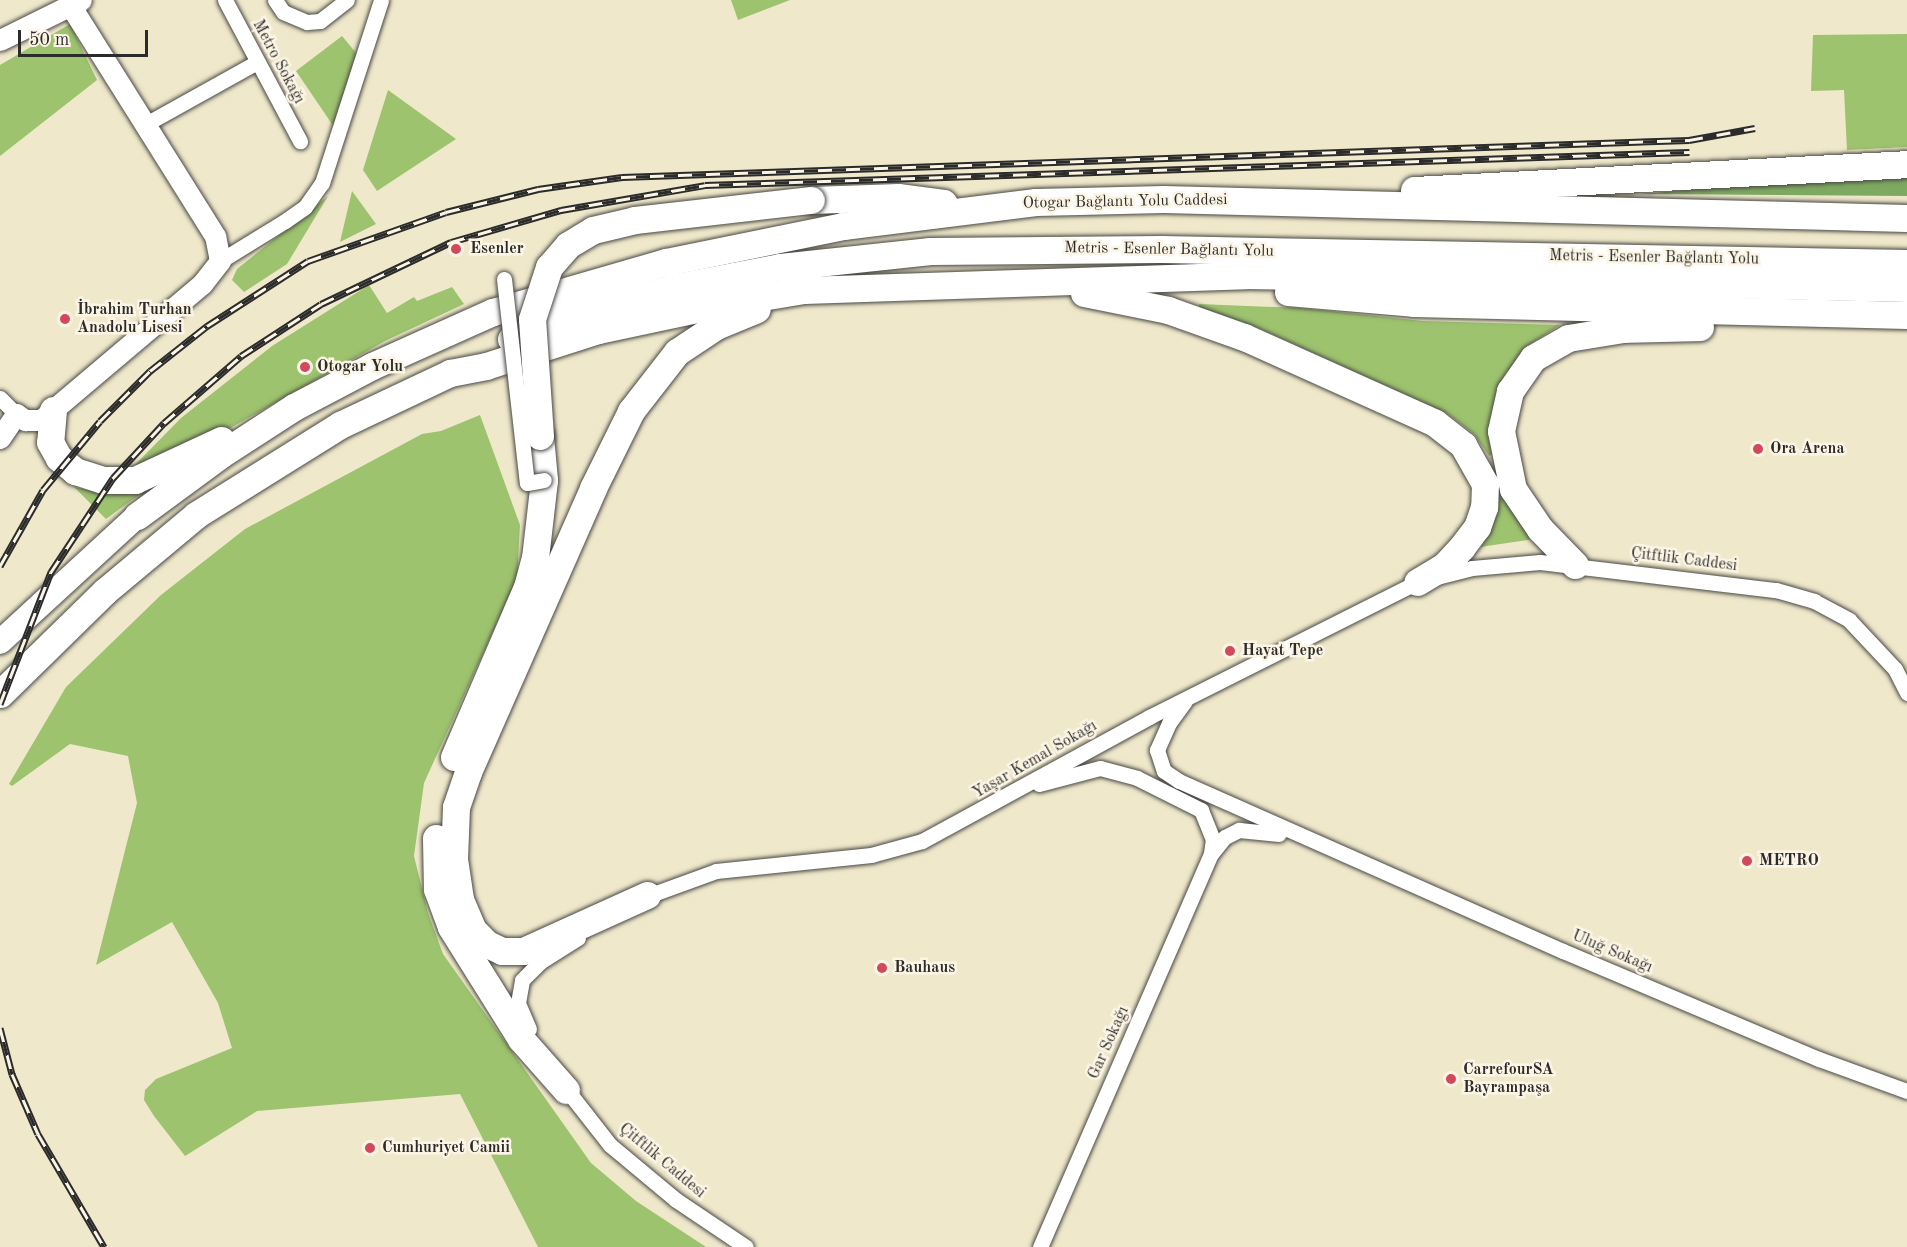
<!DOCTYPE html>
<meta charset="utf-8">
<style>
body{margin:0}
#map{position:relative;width:1907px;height:1247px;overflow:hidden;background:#efe8cb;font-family:"Old Standard TT",serif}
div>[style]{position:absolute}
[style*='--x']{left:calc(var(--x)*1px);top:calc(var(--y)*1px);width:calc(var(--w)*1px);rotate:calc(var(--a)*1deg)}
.green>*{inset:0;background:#9dc36e}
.forest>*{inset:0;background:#7ea961}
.roads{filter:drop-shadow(0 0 2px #484743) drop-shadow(0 0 2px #484743)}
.street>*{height:15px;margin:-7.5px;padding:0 7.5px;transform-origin:7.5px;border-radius:7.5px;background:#fff}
.secondary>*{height:21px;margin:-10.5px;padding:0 10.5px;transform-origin:10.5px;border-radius:10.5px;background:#fff}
.primary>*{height:24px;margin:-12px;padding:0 12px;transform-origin:12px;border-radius:12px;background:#fff}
.highway>*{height:27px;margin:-13.5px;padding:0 13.5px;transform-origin:13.5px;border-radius:13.5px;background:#fff}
.rail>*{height:7px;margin-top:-3.5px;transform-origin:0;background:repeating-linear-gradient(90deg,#fcf5e5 0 14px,#2b2b2b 0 28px);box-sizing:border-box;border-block:2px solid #2b2b2b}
.bridges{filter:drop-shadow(0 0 2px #484743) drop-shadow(0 0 2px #484743)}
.street-bridge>*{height:15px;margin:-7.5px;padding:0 7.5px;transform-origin:7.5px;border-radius:7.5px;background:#fff}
.highway-bridge>*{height:27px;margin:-13.5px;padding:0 13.5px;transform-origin:13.5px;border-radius:13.5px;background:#fff}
.dots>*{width:16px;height:16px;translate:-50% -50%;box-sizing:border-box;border:3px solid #fcf5e5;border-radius:50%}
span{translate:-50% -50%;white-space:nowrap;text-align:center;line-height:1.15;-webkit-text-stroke:5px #fcf5e5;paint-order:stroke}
.street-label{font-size:16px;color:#2b2b2b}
.poi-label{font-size:16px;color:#2b2b2b;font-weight:700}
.left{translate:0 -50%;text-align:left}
.scale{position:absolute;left:18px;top:30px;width:130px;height:27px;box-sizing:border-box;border:3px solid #2b2b2b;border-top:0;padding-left:8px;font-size:18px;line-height:21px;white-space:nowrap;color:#2b2b2b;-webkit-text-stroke:4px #fcf5e5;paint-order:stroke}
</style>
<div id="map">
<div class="green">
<i style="clip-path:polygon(731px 0,790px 0,738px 20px)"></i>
<i style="clip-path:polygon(70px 24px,97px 80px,0 156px,0 65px)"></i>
<i style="clip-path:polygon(1907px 34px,1907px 147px,1847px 150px,1844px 90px,1811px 91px,1813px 35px)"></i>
<i style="clip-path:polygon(342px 36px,357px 54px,336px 130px,296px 71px)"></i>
<i style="clip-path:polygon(388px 90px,456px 139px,377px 191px,363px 170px)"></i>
<i style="clip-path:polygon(352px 191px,376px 224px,340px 242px)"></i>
<i style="clip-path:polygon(328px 196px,287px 264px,244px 292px,232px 280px,237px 269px)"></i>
<i style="clip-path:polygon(369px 285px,387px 313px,414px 297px,417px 301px,452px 287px,464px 304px,385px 341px,218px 435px,130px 470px,181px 418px,272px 346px)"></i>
<i style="clip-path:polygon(1199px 304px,1300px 308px,1423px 321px,1560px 325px,1527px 346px,1502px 381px,1493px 454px,1489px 456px,1474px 434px,1448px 414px,1256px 327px,1200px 311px)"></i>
<i style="clip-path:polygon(480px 415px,520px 525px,517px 579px,424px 783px,414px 856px,428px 913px,443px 954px,591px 1163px,636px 1201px,706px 1247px,538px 1247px,460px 1094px,257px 1111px,185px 1156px,154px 1116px,144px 1100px,145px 1090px,156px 1079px,232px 1048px,218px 1003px,172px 922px,96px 965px,137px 803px,128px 756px,70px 744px,12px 786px,9px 784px,66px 687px,161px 595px,245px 529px,422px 434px,441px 431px)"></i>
<i style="clip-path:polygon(174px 469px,106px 519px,74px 487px,97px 492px)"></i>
<i style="clip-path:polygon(1508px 493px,1541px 538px,1480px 547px,1493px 526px,1498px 499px)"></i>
</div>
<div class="forest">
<i style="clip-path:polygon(1907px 174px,1907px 196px,1642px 194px,1844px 176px)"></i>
</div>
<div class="roads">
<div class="street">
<i style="--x:225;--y:0;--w:160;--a:62"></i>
<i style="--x:275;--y:0;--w:14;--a:56"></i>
<i style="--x:283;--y:12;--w:26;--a:23"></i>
<i style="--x:307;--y:22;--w:13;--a:-4"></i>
<i style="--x:320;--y:21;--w:34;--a:-38"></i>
<i style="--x:144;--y:125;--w:129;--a:-29.1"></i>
<i style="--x:220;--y:261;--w:76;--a:-31.6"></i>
<i style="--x:285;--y:221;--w:24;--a:-35"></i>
<i style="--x:305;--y:207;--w:29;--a:-55"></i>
<i style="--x:322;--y:183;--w:192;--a:-72.1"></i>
<i style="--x:0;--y:398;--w:23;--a:45"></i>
<i style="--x:1185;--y:701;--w:27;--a:126"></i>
<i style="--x:1169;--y:723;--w:30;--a:114"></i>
<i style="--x:1157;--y:750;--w:22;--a:72"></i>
<i style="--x:1164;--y:771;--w:18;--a:34"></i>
<i style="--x:1179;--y:781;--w:420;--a:23.9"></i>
<i style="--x:1563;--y:951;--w:278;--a:22.9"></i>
<i style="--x:1819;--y:1059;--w:94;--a:20"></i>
<i style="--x:1039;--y:784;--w:63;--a:-14.7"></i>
<i style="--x:1100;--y:768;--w:38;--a:15"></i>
<i style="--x:1137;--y:778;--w:72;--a:26.6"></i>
<i style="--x:1201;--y:810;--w:31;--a:68"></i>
<i style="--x:1213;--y:839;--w:15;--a:98"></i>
<i style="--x:642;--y:898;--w:79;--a:-20"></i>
<i style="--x:716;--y:871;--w:156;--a:-5.9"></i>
<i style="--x:871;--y:855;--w:53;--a:-15.4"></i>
<i style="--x:922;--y:841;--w:259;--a:-28.6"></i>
<i style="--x:1149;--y:717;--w:300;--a:-26.7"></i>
<i style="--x:1417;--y:582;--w:57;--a:-14.3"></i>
<i style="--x:1472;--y:568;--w:68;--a:-5"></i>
<i style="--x:1540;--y:562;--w:238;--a:6.8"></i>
<i style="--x:1776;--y:590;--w:40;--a:16"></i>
<i style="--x:1814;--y:601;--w:40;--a:28"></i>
<i style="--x:1849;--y:620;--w:67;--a:46.8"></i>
<i style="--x:1895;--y:669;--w:27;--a:63"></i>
<i style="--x:529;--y:1029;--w:28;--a:-113"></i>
<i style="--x:518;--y:1003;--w:23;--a:-80"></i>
<i style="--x:522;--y:980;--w:25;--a:-45"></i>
<i style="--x:540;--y:962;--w:45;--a:-32.3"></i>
<i style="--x:563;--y:1085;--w:76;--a:51.9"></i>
<i style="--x:610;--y:1145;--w:86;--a:39.8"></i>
<i style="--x:676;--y:1200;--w:84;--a:33.9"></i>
<i style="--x:1040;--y:1247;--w:429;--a:-66.5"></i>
<i style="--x:1211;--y:854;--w:22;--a:-51"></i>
<i style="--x:1225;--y:837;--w:16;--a:-27"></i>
<i style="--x:1239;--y:830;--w:40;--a:5.7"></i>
</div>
<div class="secondary">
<i style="--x:0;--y:40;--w:90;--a:-26.3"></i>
<i style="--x:0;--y:438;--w:29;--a:-56"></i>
<i style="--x:16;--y:414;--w:11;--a:34"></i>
<i style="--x:25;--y:420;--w:16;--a:0"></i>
<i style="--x:41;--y:420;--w:211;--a:-40.2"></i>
<i style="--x:202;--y:284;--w:29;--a:-52"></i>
<i style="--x:220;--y:261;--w:25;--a:-101"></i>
<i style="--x:215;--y:236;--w:273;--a:-122.1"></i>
</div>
<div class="primary">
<i style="--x:0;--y:642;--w:186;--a:-42.6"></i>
</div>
<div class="highway">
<i style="--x:1414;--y:190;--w:494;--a:-3"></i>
<i style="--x:811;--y:200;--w:87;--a:-2"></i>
<i style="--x:898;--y:197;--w:46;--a:7.4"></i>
<i style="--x:1288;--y:292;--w:125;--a:5"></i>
<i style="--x:1413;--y:303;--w:494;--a:1.4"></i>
<i style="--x:1084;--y:293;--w:86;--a:11.4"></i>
<i style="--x:1168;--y:310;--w:81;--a:19.6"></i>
<i style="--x:1244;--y:337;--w:209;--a:24.2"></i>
<i style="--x:1435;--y:423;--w:36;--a:38"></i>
<i style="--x:1463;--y:445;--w:45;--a:60.6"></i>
<i style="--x:1485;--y:484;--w:23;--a:92"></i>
<i style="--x:1484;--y:507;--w:21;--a:109"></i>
<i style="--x:1477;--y:527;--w:25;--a:127"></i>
<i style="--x:1462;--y:547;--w:26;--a:133"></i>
<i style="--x:1444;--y:566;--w:31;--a:149"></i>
<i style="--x:511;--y:339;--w:53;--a:-22.2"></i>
<i style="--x:560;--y:319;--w:120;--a:-15.4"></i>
<i style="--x:676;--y:287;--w:106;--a:-10.9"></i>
<i style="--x:780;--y:267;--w:151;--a:-6.1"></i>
<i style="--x:930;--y:251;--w:231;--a:-0.5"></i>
<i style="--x:1161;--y:249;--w:746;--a:1.08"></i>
<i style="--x:53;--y:410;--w:32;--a:95"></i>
<i style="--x:50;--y:442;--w:18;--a:61"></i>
<i style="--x:59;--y:458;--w:21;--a:39"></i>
<i style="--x:75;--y:471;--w:29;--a:18"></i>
<i style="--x:103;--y:480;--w:32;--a:0"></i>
<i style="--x:135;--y:480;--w:95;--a:-24.9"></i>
<i style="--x:137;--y:516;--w:103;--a:-36.3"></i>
<i style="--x:220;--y:455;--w:88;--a:-33"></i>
<i style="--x:294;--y:407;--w:88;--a:-27.7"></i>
<i style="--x:372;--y:366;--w:133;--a:-24.1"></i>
<i style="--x:493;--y:312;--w:180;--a:-16.1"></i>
<i style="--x:666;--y:262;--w:181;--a:-11.5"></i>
<i style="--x:843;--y:226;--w:194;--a:-7.1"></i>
<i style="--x:1036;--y:202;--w:127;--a:-1.4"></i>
<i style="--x:1163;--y:199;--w:744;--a:1.46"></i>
<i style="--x:1575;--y:565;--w:50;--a:-134.2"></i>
<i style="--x:1540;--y:529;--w:48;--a:-124"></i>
<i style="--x:1513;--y:489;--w:59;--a:-101.7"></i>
<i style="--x:1501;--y:431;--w:41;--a:-77.3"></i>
<i style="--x:1510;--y:391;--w:40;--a:-55.1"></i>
<i style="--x:1533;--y:358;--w:40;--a:-29.7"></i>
<i style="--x:1568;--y:338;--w:56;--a:-9.3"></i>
<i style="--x:1623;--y:329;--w:77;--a:-1.5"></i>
<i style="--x:0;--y:694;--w:146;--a:-44.4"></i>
<i style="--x:104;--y:592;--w:120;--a:-39.9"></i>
<i style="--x:196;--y:515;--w:170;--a:-32"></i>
<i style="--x:340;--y:425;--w:122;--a:-25.3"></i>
<i style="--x:450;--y:373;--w:37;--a:-11"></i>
<i style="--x:486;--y:366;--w:118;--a:-17.8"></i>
<i style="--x:598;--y:330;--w:125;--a:-12"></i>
<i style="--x:720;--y:304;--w:85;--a:-9.5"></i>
<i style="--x:804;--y:290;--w:441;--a:-1.9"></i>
<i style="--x:1245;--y:275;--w:662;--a:1.12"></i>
<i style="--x:454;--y:757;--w:185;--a:-66.8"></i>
<i style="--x:527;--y:587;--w:30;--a:-75"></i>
<i style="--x:535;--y:558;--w:79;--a:-83.4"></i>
<i style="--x:544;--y:480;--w:44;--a:-95.2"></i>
<i style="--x:436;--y:838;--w:51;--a:88.9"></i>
<i style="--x:437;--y:889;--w:40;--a:69.8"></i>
<i style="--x:451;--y:927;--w:132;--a:58"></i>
<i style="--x:521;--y:1039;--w:68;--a:48.6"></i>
<i style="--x:647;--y:895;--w:136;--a:155.7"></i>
<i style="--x:523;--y:951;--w:21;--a:180"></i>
<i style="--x:502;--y:951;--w:17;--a:-155"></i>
<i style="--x:487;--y:944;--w:20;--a:-135"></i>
<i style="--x:473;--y:930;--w:34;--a:-113"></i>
<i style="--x:460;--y:899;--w:40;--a:-98.5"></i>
<i style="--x:454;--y:859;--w:52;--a:-87.8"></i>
<i style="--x:456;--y:807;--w:37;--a:-71"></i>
<i style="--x:468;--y:772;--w:310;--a:-66.2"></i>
<i style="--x:593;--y:488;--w:86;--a:-63.7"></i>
<i style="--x:631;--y:411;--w:75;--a:-52.1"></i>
<i style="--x:677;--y:352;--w:47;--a:-33.7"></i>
<i style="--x:716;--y:326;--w:44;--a:-22.5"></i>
</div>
</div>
<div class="rail">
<i style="--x:0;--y:566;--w:87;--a:-60.5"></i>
<i style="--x:43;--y:490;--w:89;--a:-50.4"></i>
<i style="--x:100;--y:421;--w:71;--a:-45"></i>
<i style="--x:150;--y:371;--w:73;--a:-38.3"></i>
<i style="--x:207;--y:326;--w:120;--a:-32.8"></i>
<i style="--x:308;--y:261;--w:146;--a:-19.5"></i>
<i style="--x:446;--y:212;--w:95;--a:-14"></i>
<i style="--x:538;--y:189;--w:85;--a:-8.1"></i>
<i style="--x:622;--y:177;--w:1068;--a:-1.99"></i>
<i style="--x:1689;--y:140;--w:67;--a:-10.3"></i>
<i style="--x:0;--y:704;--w:142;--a:-68.9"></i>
<i style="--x:51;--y:572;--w:113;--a:-56.6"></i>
<i style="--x:113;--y:478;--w:75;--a:-47.2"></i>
<i style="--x:164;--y:423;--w:102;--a:-41"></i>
<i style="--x:241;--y:356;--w:95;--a:-33"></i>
<i style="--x:321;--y:304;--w:144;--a:-25.5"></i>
<i style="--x:451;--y:242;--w:115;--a:-16.2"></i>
<i style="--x:561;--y:210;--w:146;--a:-9.8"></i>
<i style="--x:705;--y:185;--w:985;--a:-1.92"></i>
<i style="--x:0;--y:1028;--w:48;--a:75.4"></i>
<i style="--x:12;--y:1074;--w:65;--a:66.6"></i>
<i style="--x:38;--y:1134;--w:131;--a:59.7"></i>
</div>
<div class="bridges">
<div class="street-bridge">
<i style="--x:504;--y:279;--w:205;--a:83.6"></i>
<i style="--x:527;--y:483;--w:17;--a:-10"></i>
</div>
<div class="highway-bridge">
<i style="--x:540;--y:436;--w:117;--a:-93.9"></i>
<i style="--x:532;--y:319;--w:55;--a:-71.9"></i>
<i style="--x:549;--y:267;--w:29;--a:-49"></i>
<i style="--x:568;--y:245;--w:29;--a:-31"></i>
<i style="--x:593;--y:230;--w:43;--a:-13.4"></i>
<i style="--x:635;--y:220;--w:177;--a:-6.5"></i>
</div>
</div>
<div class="dots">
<i style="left:456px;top:249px;background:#d1495b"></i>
<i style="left:65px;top:319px;background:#d1495b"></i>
<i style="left:305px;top:367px;background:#d1495b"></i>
<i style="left:1758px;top:449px;background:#d1495b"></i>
<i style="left:1230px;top:651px;background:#d1495b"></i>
<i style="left:1747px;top:861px;background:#d1495b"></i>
<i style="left:882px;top:968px;background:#d1495b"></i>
<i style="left:1451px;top:1079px;background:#d1495b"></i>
<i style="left:370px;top:1148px;background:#d1495b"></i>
</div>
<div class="street-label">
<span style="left:278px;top:62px;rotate:62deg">Metro Sokağı</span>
<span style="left:1125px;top:202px;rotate:-1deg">Otogar Bağlantı Yolu Caddesi</span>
<span style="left:1169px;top:250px;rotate:1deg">Metris - Esenler Bağlantı Yolu</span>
<span style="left:1654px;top:258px;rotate:1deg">Metris - Esenler Bağlantı Yolu</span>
<span style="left:1684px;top:560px;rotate:7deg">Çitftlik Caddesi</span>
<span style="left:1035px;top:760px;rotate:-30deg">Yaşar Kemal Sokağı</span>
<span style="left:1612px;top:952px;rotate:23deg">Uluğ Sokağı</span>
<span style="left:1109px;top:1043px;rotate:-66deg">Gar Sokağı</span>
<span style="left:662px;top:1161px;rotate:40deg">Çitftlik Caddesi</span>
</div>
<div class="poi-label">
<span class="left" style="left:470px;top:249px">Esenler</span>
<span class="left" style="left:77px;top:319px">İbrahim Turhan<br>Anadolu Lisesi</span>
<span class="left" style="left:317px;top:367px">Otogar Yolu</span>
<span class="left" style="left:1770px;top:449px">Ora Arena</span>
<span class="left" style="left:1242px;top:651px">Hayat Tepe</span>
<span class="left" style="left:1759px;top:861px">METRO</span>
<span class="left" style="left:894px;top:968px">Bauhaus</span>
<span class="left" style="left:1463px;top:1079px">CarrefourSA<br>Bayrampaşa</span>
<span class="left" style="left:382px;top:1148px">Cumhuriyet Camii</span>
</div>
<div class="scale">50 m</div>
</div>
